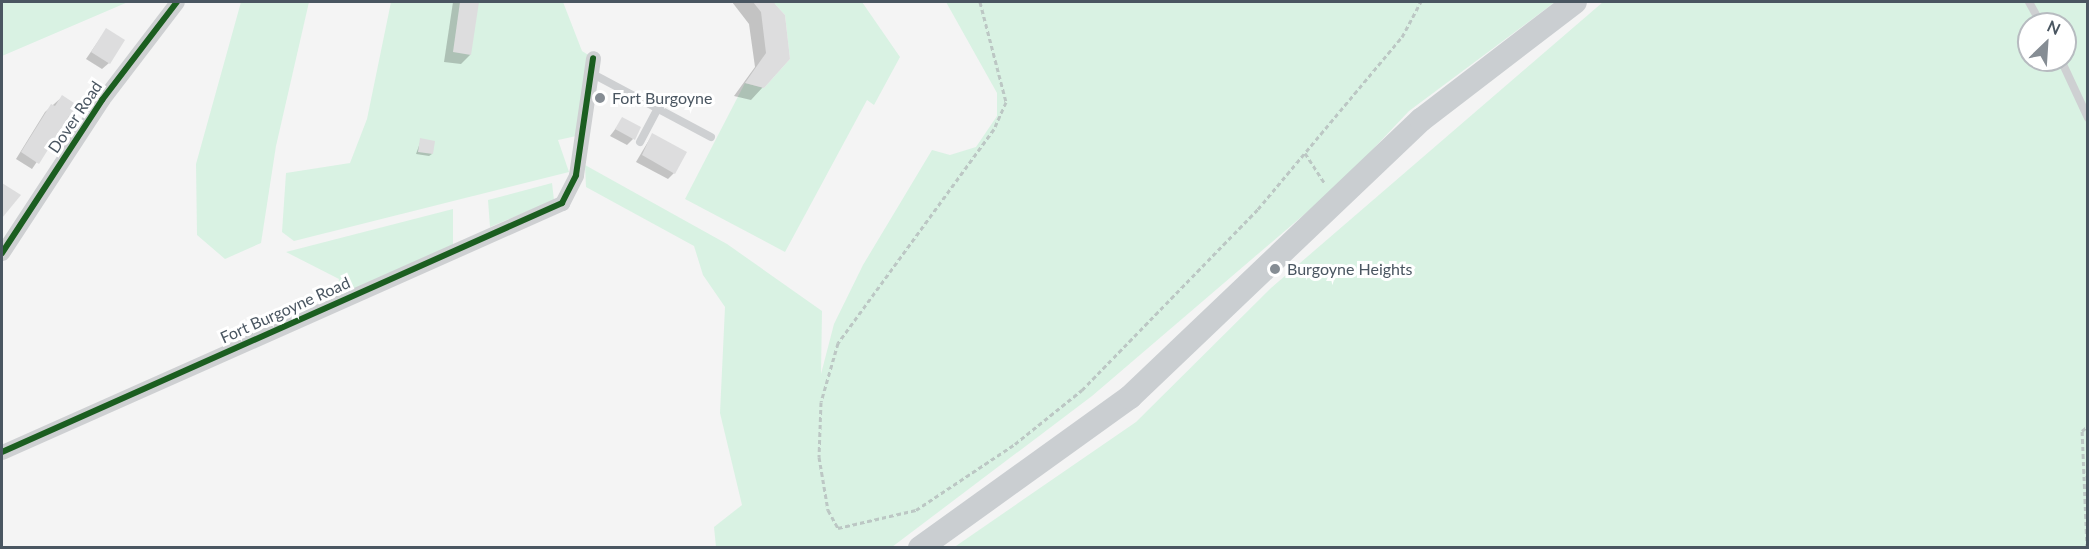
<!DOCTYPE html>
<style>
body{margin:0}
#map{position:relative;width:2089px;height:549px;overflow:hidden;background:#f4f4f4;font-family:Lato,sans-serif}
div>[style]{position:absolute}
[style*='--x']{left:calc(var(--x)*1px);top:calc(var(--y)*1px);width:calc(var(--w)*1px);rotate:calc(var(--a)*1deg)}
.green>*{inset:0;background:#d9f2e3}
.shadow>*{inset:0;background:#0003}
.building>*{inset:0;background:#ddddde}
.path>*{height:3px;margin-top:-1.5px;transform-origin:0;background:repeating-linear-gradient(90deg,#bcc7c4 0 4.5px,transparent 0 7.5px)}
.lane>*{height:8px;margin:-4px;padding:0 4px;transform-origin:4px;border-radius:4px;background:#ced0d2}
.street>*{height:15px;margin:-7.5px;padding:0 7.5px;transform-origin:7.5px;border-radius:7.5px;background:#ced0d2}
.primary>*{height:24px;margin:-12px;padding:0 12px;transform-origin:12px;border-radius:12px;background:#caced1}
.cycleway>*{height:6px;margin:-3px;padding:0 3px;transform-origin:3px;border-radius:3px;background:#1b5e20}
.dots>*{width:16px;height:16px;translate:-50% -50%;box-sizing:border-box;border:3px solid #fff;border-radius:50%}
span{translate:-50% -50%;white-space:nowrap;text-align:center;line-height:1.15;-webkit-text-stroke:6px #fff;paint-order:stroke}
.poi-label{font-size:16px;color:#4a5661}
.left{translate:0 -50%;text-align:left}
.street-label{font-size:16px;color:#4a5661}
.frame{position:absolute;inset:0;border:3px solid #4a5661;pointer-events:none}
.north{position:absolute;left:2017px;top:12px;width:60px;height:60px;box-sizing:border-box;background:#fff;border:2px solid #b7bbc0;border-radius:50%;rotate:25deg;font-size:16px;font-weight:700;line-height:24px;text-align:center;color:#4a5661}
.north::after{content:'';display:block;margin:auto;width:21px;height:27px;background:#868d94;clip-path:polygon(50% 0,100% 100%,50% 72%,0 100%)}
</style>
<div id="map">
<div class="green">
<i style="clip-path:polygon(2px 2px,128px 2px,2px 56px)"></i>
<i style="clip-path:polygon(241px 2px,309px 2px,276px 146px,261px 243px,225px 259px,197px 235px,196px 164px)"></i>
<i style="clip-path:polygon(391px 2px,563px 2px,582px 51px,593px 58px,581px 135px,558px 140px,569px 172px,294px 241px,282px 232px,286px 173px,350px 163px,367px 119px)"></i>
<i style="clip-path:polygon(773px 2px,862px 2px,900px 57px,874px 105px,867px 100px,785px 252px,685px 199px,745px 83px,764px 88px,790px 59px,785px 15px)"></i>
<i style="clip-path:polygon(946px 2px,1555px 2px,1409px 111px,1342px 182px,1092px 396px,892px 547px,716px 547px,714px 527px,742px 505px,720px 413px,725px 307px,703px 275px,694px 246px,586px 187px,585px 165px,727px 244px,822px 311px,821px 374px,834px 324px,863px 265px,932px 150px,950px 155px,976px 147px,997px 116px,997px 93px)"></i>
<i style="clip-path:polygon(evenodd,1603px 2px,2087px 2px,2087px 547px,953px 548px,1136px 422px,1271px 288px,1603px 2px,2029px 24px,2065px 24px,2065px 60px,2029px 60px,2029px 24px)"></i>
<i style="clip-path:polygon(552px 183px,554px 200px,490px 227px,488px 200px)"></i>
<i style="clip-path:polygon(453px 209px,453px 247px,336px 298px,339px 279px,286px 252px)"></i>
</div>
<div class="shadow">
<i style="clip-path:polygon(453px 2px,478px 2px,470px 55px,461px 64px,444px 62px)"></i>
<i style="clip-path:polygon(732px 2px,773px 2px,784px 16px,763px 87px,751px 100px,734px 96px,755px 67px,749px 24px)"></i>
<i style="clip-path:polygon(106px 30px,109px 63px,102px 69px,86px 59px)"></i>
<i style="clip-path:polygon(62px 97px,72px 117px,64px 122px,32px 169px,16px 159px,45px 112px)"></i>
<i style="clip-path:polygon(623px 119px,633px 139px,627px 145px,610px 136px)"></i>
<i style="clip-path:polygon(652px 135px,674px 173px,668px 179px,636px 162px)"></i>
<i style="clip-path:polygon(421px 140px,432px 154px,429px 156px,416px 154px)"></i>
</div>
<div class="building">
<i style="clip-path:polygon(460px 2px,479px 2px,471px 55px,453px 52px)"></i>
<i style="clip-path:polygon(753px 2px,773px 2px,785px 15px,790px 59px,764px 88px,745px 83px,766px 53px,761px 12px)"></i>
<i style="clip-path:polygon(106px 28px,125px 40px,110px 64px,91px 52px)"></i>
<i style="clip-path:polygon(62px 95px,80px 107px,73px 118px,69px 116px,39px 164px,21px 152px,51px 104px,55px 106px)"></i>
<i style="clip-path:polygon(622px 117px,641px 127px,635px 140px,615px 129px)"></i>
<i style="clip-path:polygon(652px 133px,687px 152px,675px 174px,642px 155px)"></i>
<i style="clip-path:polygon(420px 138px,435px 141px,433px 154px,418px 152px)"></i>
<i style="clip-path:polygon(2px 183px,21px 195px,2px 218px)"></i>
</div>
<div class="path">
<i style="--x:980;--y:2;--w:103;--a:75.4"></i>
<i style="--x:1006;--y:102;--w:30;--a:114"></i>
<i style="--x:994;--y:129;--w:265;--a:126.1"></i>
<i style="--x:838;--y:343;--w:61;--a:106.1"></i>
<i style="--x:821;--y:402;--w:55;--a:92.1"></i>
<i style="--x:819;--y:457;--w:54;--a:80.4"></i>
<i style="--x:828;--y:510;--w:21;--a:61"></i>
<i style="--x:838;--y:528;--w:80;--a:-13"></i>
<i style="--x:916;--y:510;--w:119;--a:-33.7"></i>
<i style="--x:1015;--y:444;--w:86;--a:-38.9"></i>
<i style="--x:1082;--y:390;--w:252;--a:-45.8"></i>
<i style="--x:1258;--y:209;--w:224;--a:-50.1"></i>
<i style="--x:1402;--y:37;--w:40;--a:-62"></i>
<i style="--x:1305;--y:153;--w:37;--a:57"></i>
<i style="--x:2087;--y:548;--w:117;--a:-92.4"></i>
<i style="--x:2082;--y:431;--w:8;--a:-40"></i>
</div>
<div class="lane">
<i style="--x:2029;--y:2;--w:25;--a:61"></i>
<i style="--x:2061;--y:60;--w:64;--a:65"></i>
<i style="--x:591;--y:73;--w:136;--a:28.1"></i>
<i style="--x:640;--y:142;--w:38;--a:-62"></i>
</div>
<div class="street">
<i style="--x:2;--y:253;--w:183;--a:-56.8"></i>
<i style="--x:102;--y:100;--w:123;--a:-52.6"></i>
<i style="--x:2;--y:452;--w:613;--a:-23.97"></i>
<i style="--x:562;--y:203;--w:31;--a:-63"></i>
<i style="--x:576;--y:175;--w:118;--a:-81.7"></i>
</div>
<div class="primary">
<i style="--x:920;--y:548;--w:259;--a:-35.7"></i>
<i style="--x:1130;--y:397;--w:402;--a:-43.6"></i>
<i style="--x:1421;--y:120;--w:194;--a:-37.5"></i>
</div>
<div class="cycleway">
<i style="--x:2;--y:253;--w:183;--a:-56.8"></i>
<i style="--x:102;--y:100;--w:123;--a:-52.6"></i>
<i style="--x:2;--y:452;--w:613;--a:-23.97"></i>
<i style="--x:562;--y:203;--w:31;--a:-63"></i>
<i style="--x:576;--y:175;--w:118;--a:-81.7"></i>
</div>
<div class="dots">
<i style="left:600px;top:98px;background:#868d94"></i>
<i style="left:1275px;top:269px;background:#868d94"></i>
</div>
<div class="poi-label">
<span class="left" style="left:612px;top:98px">Fort Burgoyne</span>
<span class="left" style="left:1287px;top:269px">Burgoyne Heights</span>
</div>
<div class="street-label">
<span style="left:75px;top:117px;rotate:-56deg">Dover Road</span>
<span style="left:285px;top:310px;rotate:-24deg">Fort Burgoyne Road</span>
</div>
<div class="frame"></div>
<div class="north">N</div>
</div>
